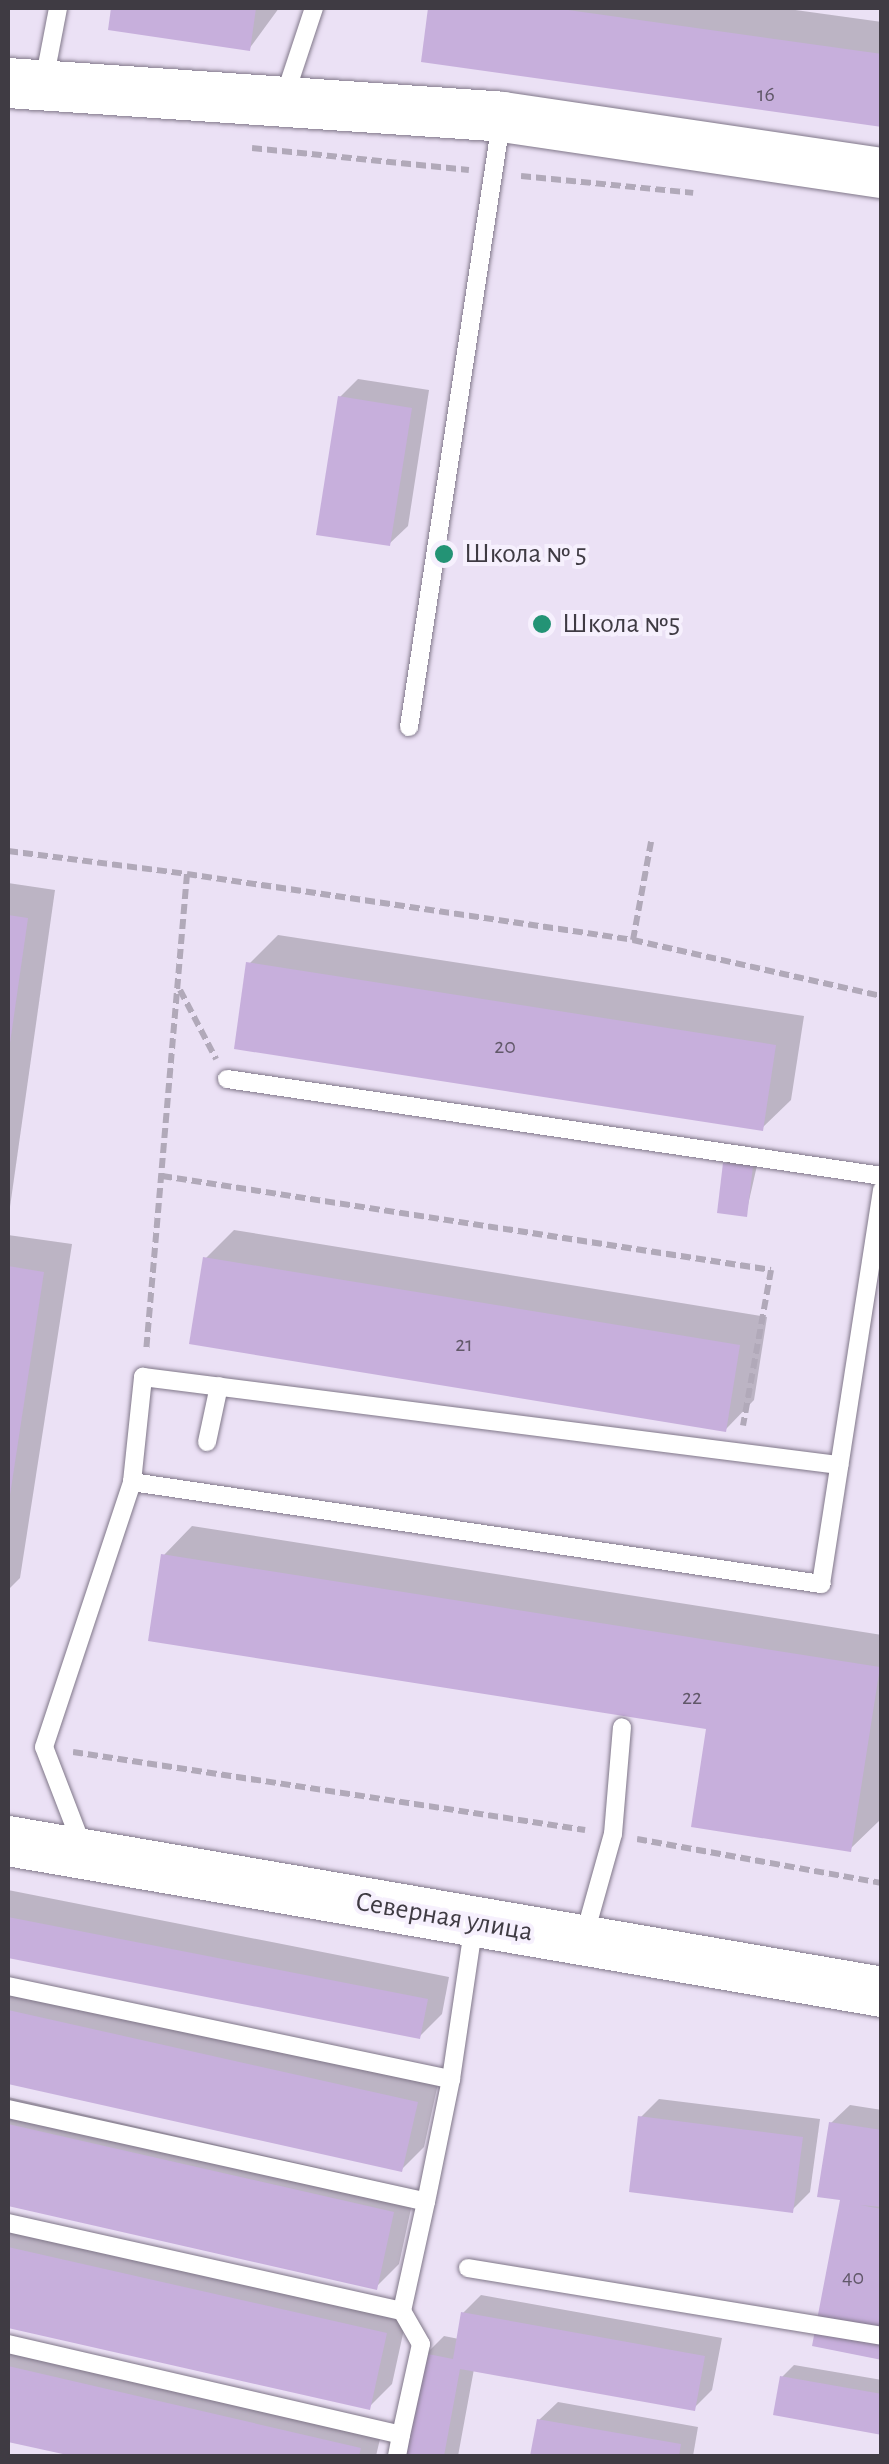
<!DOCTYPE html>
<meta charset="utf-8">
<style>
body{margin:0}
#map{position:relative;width:889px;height:2464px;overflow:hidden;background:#ebe1f5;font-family:"Alegreya Sans",sans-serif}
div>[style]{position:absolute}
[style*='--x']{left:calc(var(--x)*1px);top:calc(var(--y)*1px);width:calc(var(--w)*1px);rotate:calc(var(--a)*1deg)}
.shadow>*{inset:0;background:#0003}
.building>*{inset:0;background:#c7afdc}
.path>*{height:6px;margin-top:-3px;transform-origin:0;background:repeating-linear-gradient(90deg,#b1a9b9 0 10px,transparent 0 15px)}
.roads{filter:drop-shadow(0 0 2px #807789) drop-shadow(0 0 2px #807789)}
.lane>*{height:18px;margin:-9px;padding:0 9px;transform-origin:9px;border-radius:9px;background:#fff}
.secondary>*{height:50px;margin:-25px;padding:0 25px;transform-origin:25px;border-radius:25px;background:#fff}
.dots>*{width:28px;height:28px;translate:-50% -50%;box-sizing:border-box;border:5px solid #f6f0fd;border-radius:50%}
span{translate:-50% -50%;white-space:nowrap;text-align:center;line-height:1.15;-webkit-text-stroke:8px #f6f0fd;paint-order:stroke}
.number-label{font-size:22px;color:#615869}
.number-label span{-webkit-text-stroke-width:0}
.poi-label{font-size:28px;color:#3f3b43}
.left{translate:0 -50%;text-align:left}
.street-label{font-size:28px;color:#3f3b43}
.frame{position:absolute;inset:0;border:10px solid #3f3b43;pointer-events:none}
</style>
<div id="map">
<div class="shadow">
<i style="clip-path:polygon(114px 8px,279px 8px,249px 49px,111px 28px)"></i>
<i style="clip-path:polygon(431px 8px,781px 8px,882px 22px,882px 125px,424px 60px)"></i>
<i style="clip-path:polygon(358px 379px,429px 390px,408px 526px,389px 544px,340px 397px)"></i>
<i style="clip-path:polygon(8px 883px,55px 890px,8px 1221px)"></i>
<i style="clip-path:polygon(278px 935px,804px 1016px,791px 1100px,762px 1128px,249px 964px)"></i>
<i style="clip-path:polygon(731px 1158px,758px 1161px,746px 1214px,726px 1164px)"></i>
<i style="clip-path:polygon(234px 1230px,767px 1317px,754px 1400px,726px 1429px,205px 1259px)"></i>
<i style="clip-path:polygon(8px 1235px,72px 1244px,20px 1578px,8px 1590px)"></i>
<i style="clip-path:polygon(192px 1526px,882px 1635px,879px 1821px,850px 1849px,709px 1727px,164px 1555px)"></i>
<i style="clip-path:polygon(8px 1890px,449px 1977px,442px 2014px,420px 2036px,8px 1956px)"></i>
<i style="clip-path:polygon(8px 1983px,439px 2079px,424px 2147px,402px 2169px,8px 2082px)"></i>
<i style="clip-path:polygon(8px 2097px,415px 2190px,399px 2264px,376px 2287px,8px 2203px)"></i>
<i style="clip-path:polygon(659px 2099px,820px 2119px,810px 2192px,792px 2210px,641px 2117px)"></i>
<i style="clip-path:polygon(850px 2105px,882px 2110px,882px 2358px,831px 2123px)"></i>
<i style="clip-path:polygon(8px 2220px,408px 2311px,392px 2384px,369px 2407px,8px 2325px)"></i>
<i style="clip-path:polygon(481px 2295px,722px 2338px,712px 2390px,694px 2408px,474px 2369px,458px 2456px,407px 2456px,425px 2355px,444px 2336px,459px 2339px,463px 2313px)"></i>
<i style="clip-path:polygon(8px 2339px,383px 2426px,376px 2456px,83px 2456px,8px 2439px)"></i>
<i style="clip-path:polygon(794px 2365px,882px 2380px,882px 2432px,782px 2377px)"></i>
<i style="clip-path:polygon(558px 2402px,698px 2427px,693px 2456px,533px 2456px,539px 2420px)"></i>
</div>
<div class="building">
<i style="clip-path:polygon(111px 8px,256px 8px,250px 51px,108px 30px)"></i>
<i style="clip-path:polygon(428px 8px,554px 8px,882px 54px,882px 127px,421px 62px)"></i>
<i style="clip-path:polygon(338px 396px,412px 408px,390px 546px,316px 535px)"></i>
<i style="clip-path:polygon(8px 915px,28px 918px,10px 1043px,8px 1043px)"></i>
<i style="clip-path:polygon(246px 962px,776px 1045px,763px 1131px,234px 1049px)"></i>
<i style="clip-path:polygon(723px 1163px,753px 1166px,747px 1217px,717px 1213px)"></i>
<i style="clip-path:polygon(203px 1257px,740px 1345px,726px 1432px,189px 1344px)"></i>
<i style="clip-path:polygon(8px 1266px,44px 1272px,10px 1495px,8px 1495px)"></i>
<i style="clip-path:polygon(161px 1554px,880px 1667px,851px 1852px,691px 1827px,706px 1729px,148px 1641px)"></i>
<i style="clip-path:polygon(8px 1917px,428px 1999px,420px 2039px,8px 1958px)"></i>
<i style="clip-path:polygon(8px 2010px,418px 2102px,402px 2172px,8px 2084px)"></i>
<i style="clip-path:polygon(638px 2116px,803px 2137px,793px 2213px,629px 2192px)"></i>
<i style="clip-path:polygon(829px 2122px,882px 2130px,882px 2207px,860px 2205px,882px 2209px,882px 2360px,812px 2346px,840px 2200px,817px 2197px)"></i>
<i style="clip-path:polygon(8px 2124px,394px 2212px,377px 2290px,8px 2206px)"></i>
<i style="clip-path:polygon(8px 2247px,387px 2333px,370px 2410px,8px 2328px)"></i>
<i style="clip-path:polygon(461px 2312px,705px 2356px,695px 2411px,460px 2369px,444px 2456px,405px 2456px,423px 2353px,453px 2359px)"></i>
<i style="clip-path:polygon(8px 2366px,361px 2448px,359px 2456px,72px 2456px,8px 2442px)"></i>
<i style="clip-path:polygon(780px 2376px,882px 2394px,882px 2435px,773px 2415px)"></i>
<i style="clip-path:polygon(537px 2419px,681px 2444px,679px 2456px,530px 2456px)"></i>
</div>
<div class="path">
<i style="--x:252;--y:148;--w:218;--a:5.8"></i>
<i style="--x:521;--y:176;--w:173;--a:5.6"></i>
<i style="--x:8;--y:851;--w:180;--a:7.3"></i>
<i style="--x:187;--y:874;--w:477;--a:94.9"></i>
<i style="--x:187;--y:874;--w:451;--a:8.4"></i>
<i style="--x:633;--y:940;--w:255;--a:12.7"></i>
<i style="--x:633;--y:940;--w:100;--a:-79.6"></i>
<i style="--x:180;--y:990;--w:78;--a:62.4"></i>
<i style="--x:162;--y:1176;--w:616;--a:8.77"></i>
<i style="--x:771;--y:1270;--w:158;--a:100.2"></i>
<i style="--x:73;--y:1752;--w:518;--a:8.66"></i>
<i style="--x:637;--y:1839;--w:249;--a:10.2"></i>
</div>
<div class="roads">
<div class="lane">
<i style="--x:44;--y:81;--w:74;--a:-79.1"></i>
<i style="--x:284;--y:98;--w:95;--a:-71.6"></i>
<i style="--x:409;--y:727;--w:612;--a:-81.35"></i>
<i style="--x:227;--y:1079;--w:662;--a:8.42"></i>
<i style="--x:207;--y:1442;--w:57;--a:-77.9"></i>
<i style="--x:132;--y:1482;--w:697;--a:8.42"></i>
<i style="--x:821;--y:1584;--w:399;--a:-81.2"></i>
<i style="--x:83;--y:1848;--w:108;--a:-111.1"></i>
<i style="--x:44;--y:1747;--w:279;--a:-71.6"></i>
<i style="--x:132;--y:1482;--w:106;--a:-84"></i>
<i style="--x:143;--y:1377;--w:702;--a:7.21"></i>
<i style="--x:584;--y:1937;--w:107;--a:-74.3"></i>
<i style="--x:613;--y:1834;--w:107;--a:-85.2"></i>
<i style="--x:8;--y:1986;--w:453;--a:11.9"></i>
<i style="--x:451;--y:2079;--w:157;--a:-81.6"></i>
<i style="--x:8;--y:2109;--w:428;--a:12.5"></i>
<i style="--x:426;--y:2202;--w:126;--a:-78.5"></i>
<i style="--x:8;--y:2223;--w:404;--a:12.6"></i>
<i style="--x:468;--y:2268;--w:420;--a:9.3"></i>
<i style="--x:8;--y:2344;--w:403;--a:13"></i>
<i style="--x:401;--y:2435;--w:93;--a:-77.6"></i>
<i style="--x:421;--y:2344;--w:38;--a:-120"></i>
<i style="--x:402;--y:2311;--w:112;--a:-77.6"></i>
<i style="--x:397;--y:2456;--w:21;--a:-79"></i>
</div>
<div class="secondary">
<i style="--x:8;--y:83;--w:495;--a:3.9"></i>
<i style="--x:502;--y:117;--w:384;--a:8.4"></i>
<i style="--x:8;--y:1841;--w:887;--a:9.8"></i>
</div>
</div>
<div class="dots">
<i style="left:444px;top:554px;background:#239375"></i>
<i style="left:542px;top:624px;background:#239375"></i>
</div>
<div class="number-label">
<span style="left:766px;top:95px">16</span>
<span style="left:505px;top:1047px">20</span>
<span style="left:464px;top:1345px">21</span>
<span style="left:692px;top:1698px">22</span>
<span style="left:853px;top:2278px">40</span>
</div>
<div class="poi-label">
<span class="left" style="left:464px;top:554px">Школа № 5</span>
<span class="left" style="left:562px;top:624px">Школа №5</span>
</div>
<div class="street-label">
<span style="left:444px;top:1917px;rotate:10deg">Северная улица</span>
</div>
<div class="frame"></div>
</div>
